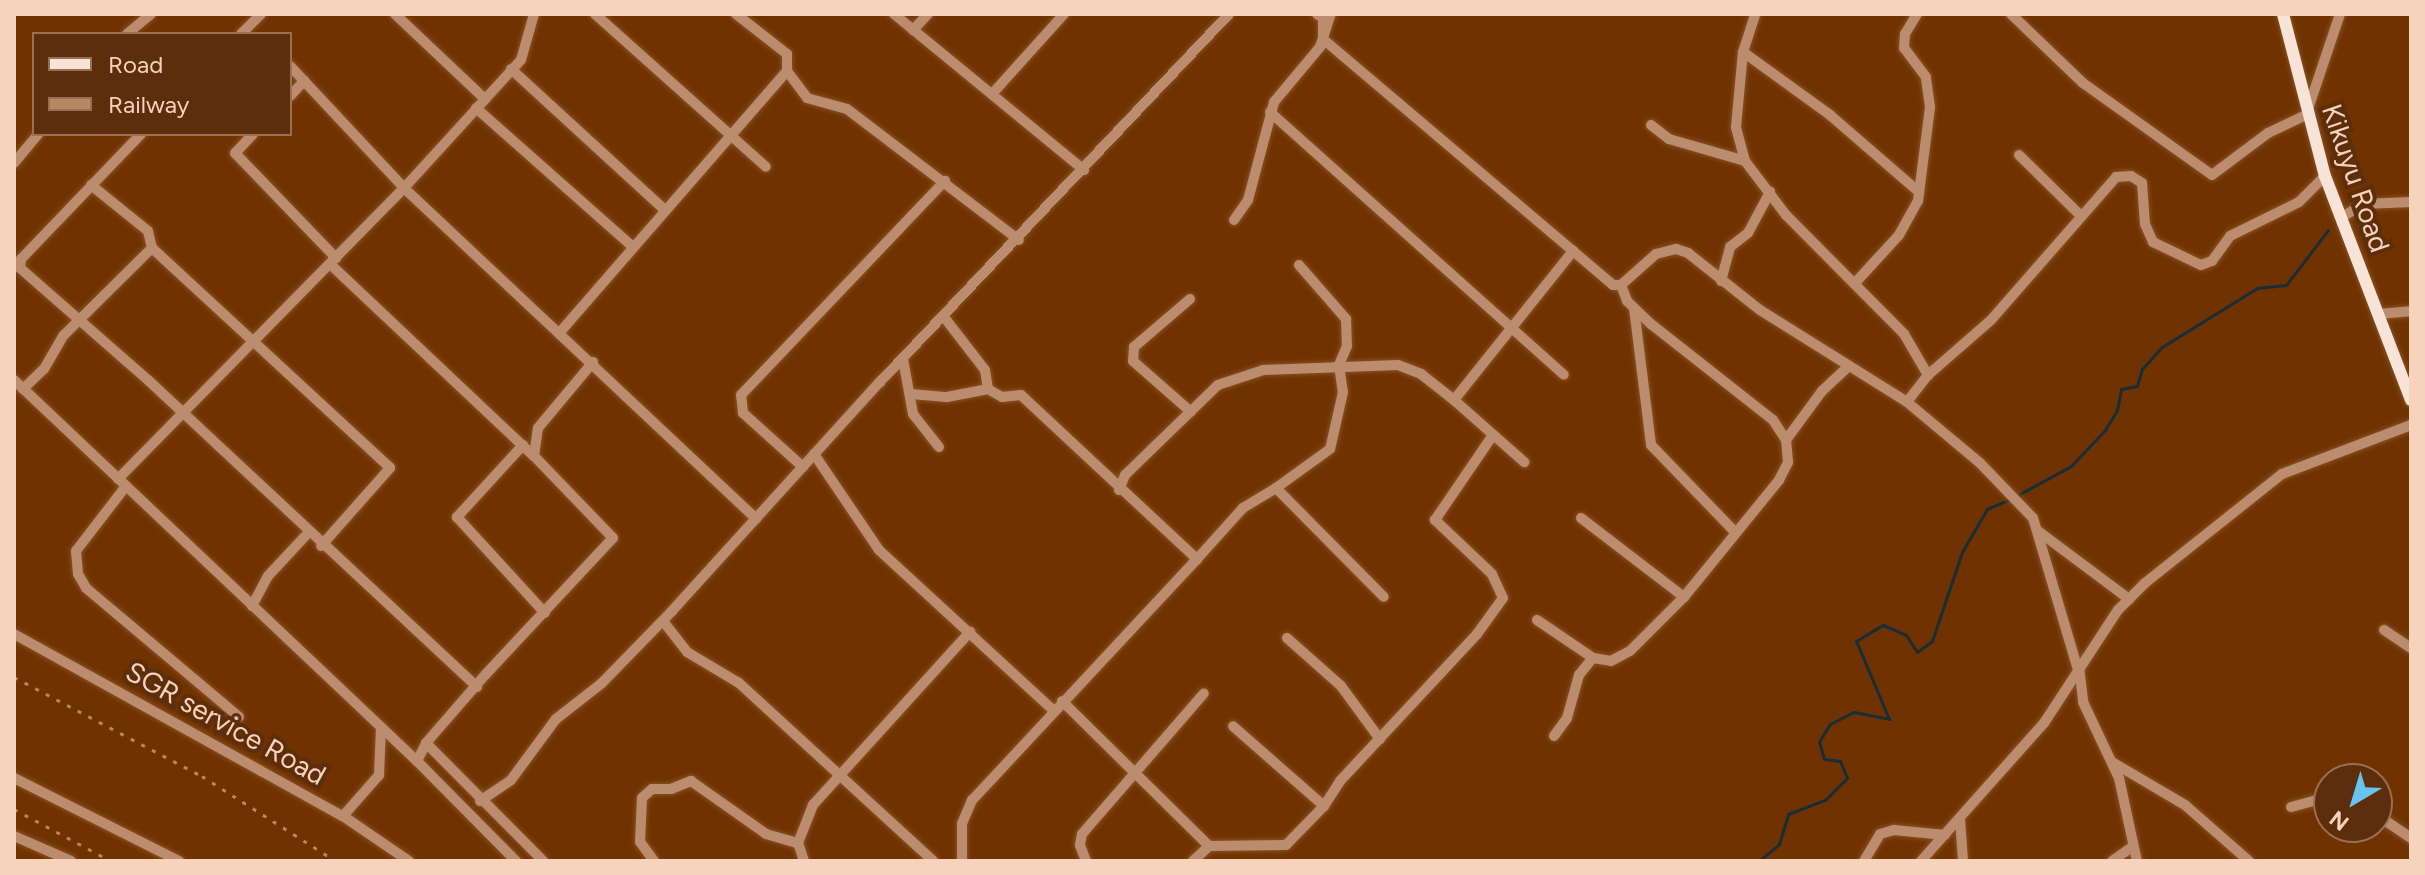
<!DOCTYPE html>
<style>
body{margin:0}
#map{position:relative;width:2425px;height:875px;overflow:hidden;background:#703300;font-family:Figtree,sans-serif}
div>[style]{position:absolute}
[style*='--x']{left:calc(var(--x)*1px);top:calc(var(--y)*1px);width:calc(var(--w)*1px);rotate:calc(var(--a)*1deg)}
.stream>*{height:3px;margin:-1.5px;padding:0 1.5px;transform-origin:1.5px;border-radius:1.5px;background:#192d37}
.roads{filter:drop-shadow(0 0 2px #885022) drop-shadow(0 0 2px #885022)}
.minor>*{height:10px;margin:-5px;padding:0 5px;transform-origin:5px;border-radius:5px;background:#bc8c6f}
.major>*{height:12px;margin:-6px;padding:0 6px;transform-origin:6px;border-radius:6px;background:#f7e3d7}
.rail>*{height:3px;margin-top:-1.5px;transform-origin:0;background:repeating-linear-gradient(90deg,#b88764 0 4px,transparent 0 12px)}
span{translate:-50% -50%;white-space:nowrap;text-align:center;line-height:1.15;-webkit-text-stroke:8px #5d2e0b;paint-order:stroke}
.street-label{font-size:28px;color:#f7d2bc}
.frame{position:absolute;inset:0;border:16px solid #f7d2bc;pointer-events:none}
.legend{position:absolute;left:32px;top:32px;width:260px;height:104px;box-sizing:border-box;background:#5d2e0b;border:2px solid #9b7052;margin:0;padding:10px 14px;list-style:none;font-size:24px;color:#f7d2bc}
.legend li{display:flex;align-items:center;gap:16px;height:40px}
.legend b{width:40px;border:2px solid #9b7052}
.north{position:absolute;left:2313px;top:763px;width:80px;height:80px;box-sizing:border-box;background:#5d2e0b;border:2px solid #9b7052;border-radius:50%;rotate:218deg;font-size:22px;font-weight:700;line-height:32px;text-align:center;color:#f7d2bc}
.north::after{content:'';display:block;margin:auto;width:28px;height:36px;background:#69c3f1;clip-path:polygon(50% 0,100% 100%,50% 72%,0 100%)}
</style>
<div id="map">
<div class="stream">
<i style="--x:2016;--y:496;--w:63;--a:-28.6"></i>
<i style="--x:2071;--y:466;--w:50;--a:-46.6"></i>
<i style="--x:2105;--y:430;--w:23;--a:-59"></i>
<i style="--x:2117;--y:410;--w:21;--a:-79"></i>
<i style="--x:2121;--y:389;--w:16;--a:-11"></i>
<i style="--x:2137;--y:386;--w:18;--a:-74"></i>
<i style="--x:2142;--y:369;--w:30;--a:-48"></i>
<i style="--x:2162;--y:347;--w:112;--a:-31.8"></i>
<i style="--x:2257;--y:288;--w:29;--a:-6"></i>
<i style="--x:2286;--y:285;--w:69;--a:-52.6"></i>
<i style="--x:1759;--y:861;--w:26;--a:-40"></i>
<i style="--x:1779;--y:844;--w:31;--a:-73"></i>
<i style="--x:1788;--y:814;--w:40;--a:-21"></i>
<i style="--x:1825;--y:800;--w:31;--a:-45"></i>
<i style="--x:1847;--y:778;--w:18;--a:-112"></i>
<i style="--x:1840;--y:761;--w:16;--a:-173"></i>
<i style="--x:1824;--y:759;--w:18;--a:-106"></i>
<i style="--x:1819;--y:742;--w:21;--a:-59"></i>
<i style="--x:1830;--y:724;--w:27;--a:-27"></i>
<i style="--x:1854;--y:712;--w:36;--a:11"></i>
<i style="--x:1889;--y:719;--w:85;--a:-112.9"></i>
<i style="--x:1856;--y:641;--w:31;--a:-31"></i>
<i style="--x:1883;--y:625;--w:25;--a:23"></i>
<i style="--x:1906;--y:635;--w:20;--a:57"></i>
<i style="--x:1917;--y:652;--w:19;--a:-36"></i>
<i style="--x:1932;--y:641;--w:94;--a:-71.4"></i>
<i style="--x:1962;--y:552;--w:50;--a:-59.8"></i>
<i style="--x:1987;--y:509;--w:25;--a:-23"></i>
</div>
<div class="roads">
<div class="minor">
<i style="--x:395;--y:14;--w:124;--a:43.4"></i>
<i style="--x:595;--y:14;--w:229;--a:41.8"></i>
<i style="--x:736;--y:14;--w:65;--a:38.1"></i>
<i style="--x:787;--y:54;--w:17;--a:90"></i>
<i style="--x:787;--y:71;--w:34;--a:53"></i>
<i style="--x:807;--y:98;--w:41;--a:15.4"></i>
<i style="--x:847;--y:109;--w:216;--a:37.3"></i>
<i style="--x:894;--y:14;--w:246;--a:39.4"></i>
<i style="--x:1317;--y:14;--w:7;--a:34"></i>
<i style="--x:1323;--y:18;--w:21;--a:90"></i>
<i style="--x:1323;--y:39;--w:380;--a:40.3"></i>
<i style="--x:1613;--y:285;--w:8;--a:0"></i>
<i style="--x:2011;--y:14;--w:100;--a:43.8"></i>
<i style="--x:2083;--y:83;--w:158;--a:35.5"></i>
<i style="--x:2212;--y:175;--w:70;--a:-36.9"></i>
<i style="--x:2268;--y:133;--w:42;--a:-25.3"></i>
<i style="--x:2306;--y:115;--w:107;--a:-71.4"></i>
<i style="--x:913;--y:30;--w:22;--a:-47"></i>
<i style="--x:127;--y:34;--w:31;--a:-40"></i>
<i style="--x:241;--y:34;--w:28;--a:-45"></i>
<i style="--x:1743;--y:52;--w:107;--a:35.9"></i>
<i style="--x:1830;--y:115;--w:118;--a:40.9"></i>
<i style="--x:290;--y:66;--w:167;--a:46.9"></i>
<i style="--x:404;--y:188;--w:483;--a:43.2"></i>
<i style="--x:511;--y:69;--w:209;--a:42.5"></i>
<i style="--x:992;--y:94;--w:108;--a:-48"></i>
<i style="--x:290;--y:96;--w:21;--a:-47"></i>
<i style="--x:476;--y:108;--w:210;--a:41.5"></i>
<i style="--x:1270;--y:112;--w:394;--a:41.8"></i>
<i style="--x:1651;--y:125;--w:23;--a:38"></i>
<i style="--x:1669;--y:139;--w:79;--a:16.1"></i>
<i style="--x:1745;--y:161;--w:68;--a:52.8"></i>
<i style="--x:1786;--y:215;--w:168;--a:45.2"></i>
<i style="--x:1904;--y:334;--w:48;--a:59.7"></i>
<i style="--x:1928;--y:375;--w:34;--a:128"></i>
<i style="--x:1907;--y:402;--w:95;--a:39.9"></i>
<i style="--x:1980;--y:463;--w:76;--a:46.1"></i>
<i style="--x:2033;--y:518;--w:159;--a:73.5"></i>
<i style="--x:141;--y:134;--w:173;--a:133.8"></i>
<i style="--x:21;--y:259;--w:9;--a:96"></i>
<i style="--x:20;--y:268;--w:170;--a:41.2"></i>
<i style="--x:148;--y:380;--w:450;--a:43"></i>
<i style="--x:253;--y:134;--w:26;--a:133"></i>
<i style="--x:235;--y:153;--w:146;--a:46.1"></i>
<i style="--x:2019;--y:155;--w:84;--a:44.5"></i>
<i style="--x:1745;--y:161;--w:35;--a:-105"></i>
<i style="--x:1736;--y:127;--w:75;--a:-84.7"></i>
<i style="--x:1743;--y:52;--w:40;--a:-72"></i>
<i style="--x:14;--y:163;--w:38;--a:-50"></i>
<i style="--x:91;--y:185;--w:73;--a:38.9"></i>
<i style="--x:148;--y:231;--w:17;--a:77"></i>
<i style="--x:152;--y:248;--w:324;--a:42.7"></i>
<i style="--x:390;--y:468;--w:104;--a:131.5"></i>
<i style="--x:2342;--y:217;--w:26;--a:-31"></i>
<i style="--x:2364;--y:204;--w:47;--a:-2.4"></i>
<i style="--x:1234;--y:220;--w:24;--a:-55"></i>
<i style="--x:1248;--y:200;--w:101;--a:-75.1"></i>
<i style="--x:1274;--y:102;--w:72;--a:-50.1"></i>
<i style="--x:1320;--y:47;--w:35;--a:-72"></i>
<i style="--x:330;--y:264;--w:280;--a:43.3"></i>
<i style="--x:1299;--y:265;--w:72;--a:49"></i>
<i style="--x:1346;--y:319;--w:27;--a:88"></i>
<i style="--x:1347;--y:346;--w:21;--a:113"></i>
<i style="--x:1339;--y:365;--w:27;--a:82"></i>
<i style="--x:1343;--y:392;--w:58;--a:102.8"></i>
<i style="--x:1330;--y:449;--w:67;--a:144.2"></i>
<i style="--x:1276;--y:488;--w:153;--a:45.3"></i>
<i style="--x:1721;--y:281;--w:35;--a:-75"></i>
<i style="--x:1730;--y:247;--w:23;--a:-38"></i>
<i style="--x:1748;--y:233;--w:47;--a:-61.8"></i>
<i style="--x:1855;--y:283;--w:65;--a:-47.5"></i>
<i style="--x:1899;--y:235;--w:39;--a:-61"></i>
<i style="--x:1918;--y:201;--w:95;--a:-82.7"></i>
<i style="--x:1930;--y:107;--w:30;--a:-98"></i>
<i style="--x:1926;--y:77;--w:36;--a:-127"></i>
<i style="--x:1904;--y:48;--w:14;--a:-86"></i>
<i style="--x:1905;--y:34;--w:23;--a:-59"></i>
<i style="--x:1621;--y:285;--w:47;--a:-41.5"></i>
<i style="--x:1656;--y:254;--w:21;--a:-14"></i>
<i style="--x:1676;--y:249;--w:13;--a:18"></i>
<i style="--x:1688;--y:253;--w:92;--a:38.4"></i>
<i style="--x:1760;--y:310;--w:173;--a:32"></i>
<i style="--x:1621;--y:285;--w:17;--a:69"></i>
<i style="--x:1627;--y:301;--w:33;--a:44"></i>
<i style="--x:1651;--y:324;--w:155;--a:38.2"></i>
<i style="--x:1773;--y:420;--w:24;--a:57"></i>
<i style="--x:1190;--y:299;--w:74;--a:139.4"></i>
<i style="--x:1134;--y:347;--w:14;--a:94"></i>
<i style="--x:1133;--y:361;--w:77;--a:41.3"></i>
<i style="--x:1634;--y:308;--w:138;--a:82.9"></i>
<i style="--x:1651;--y:445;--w:122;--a:46"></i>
<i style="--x:2378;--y:314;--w:33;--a:-5"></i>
<i style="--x:944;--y:317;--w:67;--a:52.3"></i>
<i style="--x:985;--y:370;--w:19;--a:81"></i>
<i style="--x:561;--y:331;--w:344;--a:-49"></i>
<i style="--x:903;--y:359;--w:56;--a:79.7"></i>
<i style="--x:913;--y:414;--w:42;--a:51.8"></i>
<i style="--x:1928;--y:375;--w:84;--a:-41.1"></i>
<i style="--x:1991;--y:320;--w:190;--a:-48.8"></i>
<i style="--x:2116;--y:177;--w:15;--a:-4"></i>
<i style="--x:2131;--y:176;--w:13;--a:32"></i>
<i style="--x:2142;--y:183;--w:41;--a:85.8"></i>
<i style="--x:2145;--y:224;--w:20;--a:66"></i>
<i style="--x:2153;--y:242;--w:53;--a:25.6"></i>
<i style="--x:2201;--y:265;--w:12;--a:-20"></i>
<i style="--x:2212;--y:261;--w:31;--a:-54"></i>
<i style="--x:2230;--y:236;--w:77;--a:-26.2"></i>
<i style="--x:2299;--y:202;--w:37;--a:-45"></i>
<i style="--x:14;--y:380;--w:555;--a:43.39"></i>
<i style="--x:417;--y:761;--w:141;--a:45.3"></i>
<i style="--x:23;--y:389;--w:29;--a:-44"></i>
<i style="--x:44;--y:369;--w:39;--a:-60"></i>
<i style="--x:64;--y:335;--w:124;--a:-44.7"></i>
<i style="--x:911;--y:394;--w:36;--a:5"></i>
<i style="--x:947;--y:397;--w:42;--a:-11"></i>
<i style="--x:988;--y:389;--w:16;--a:30"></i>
<i style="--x:1002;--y:397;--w:19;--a:-6"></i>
<i style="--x:1021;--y:395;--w:241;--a:43"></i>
<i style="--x:1197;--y:559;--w:330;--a:133"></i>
<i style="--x:972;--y:800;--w:26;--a:113"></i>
<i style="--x:962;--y:824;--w:37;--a:90"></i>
<i style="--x:1454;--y:400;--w:94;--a:41.5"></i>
<i style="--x:523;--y:445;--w:98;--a:132.5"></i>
<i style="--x:457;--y:517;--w:130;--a:47.5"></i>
<i style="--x:814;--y:454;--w:116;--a:55.9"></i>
<i style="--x:879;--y:550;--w:236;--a:42.6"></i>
<i style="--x:803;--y:467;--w:81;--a:-138"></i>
<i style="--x:743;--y:413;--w:18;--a:-96"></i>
<i style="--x:741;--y:395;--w:296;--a:-46.4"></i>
<i style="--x:118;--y:479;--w:408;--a:-45.5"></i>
<i style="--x:404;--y:188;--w:173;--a:-47.6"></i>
<i style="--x:521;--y:60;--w:48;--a:-74.2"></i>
<i style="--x:126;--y:486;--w:82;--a:127.6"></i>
<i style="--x:76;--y:551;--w:23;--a:85"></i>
<i style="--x:78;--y:574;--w:16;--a:60"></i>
<i style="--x:86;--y:588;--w:200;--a:40.1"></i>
<i style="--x:1119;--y:490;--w:16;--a:-68"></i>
<i style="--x:1125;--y:475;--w:129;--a:-44.1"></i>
<i style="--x:1218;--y:385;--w:47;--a:-18.4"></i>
<i style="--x:1263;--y:370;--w:135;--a:-2.1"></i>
<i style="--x:1398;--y:365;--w:25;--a:21"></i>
<i style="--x:1421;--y:374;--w:42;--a:38.2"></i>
<i style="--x:1454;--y:400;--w:191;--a:-51.4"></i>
<i style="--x:1581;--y:518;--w:130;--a:37.5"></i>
<i style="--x:2038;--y:531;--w:114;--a:36.8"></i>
<i style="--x:1197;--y:559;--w:69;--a:-48"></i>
<i style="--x:1243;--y:508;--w:39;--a:-31"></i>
<i style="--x:252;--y:606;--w:34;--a:-62"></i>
<i style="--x:268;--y:576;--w:59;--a:-47.1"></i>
<i style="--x:1537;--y:620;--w:68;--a:34.2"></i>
<i style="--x:663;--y:621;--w:39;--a:52"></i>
<i style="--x:687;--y:652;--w:61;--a:30.8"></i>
<i style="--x:739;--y:683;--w:263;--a:42.5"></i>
<i style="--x:2384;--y:630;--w:32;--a:34"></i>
<i style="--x:14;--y:634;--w:376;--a:29"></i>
<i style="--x:343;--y:816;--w:80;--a:34.3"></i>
<i style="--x:1287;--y:638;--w:72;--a:41.6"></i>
<i style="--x:1341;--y:686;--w:66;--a:53.7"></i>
<i style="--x:2079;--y:667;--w:35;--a:83"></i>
<i style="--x:2083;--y:702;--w:84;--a:64.7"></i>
<i style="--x:2119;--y:778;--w:85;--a:77.8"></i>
<i style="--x:1062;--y:701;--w:206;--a:44.6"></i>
<i style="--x:1554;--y:736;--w:22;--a:-54"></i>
<i style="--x:1567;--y:718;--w:45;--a:-74.4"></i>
<i style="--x:1579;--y:675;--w:22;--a:-51"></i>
<i style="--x:1593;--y:658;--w:18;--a:9"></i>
<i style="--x:1611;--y:661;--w:21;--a:-28"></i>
<i style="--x:1630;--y:651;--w:76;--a:-45"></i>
<i style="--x:1684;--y:597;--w:151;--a:-50.9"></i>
<i style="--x:1779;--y:480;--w:20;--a:-63"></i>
<i style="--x:1788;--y:462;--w:22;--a:-95"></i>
<i style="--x:1786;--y:440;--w:61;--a:-53.7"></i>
<i style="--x:1822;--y:391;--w:37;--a:-43"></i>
<i style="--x:426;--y:743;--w:166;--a:45.2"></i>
<i style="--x:417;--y:761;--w:20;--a:-63"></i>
<i style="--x:426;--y:743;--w:91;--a:-49"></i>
<i style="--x:486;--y:674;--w:186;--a:-47"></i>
<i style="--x:613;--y:538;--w:114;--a:-133.9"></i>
<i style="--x:534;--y:456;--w:28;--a:-82"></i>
<i style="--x:538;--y:428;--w:86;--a:-50.2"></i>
<i style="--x:2112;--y:762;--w:85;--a:30.5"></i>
<i style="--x:2185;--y:805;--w:85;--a:41.2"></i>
<i style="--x:14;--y:778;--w:185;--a:26.7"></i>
<i style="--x:480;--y:801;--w:37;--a:-34"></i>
<i style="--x:511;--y:780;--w:76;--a:-53.6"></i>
<i style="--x:556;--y:719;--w:58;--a:-38"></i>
<i style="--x:602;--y:683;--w:100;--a:-45.8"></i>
<i style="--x:672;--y:611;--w:309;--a:-47.8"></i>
<i style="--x:880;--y:382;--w:507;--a:-46.52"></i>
<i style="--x:1324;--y:806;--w:30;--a:-57"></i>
<i style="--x:1340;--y:781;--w:201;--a:-47"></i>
<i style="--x:1477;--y:634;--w:44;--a:-54.2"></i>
<i style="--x:1503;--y:598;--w:26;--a:-115"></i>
<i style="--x:1492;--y:574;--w:79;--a:-136.5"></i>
<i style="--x:1435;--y:520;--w:103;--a:-55.7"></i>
<i style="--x:2291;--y:807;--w:39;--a:-15"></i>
<i style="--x:2377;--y:815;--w:41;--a:34.1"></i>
<i style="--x:343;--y:816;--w:55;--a:-48.7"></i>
<i style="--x:379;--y:775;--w:48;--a:-87.6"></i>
<i style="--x:1960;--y:819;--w:42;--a:85.9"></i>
<i style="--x:14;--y:836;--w:62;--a:23.7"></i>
<i style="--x:654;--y:861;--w:24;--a:-126"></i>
<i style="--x:640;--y:842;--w:44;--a:-87.4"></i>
<i style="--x:642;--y:798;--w:13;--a:-42"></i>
<i style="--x:652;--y:789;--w:19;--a:0"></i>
<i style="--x:671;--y:789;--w:22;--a:-22"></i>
<i style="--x:691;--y:781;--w:92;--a:35.2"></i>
<i style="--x:766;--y:834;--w:33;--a:16"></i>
<i style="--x:804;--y:861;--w:19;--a:-108"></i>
<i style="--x:798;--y:843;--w:41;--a:-68.5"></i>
<i style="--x:813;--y:805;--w:234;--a:-47.8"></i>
<i style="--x:1086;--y:861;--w:17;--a:-111"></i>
<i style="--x:1080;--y:845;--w:11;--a:-80"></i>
<i style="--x:1082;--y:834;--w:186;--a:-49.1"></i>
<i style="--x:1193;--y:861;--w:22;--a:-43"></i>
<i style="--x:1209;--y:846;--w:77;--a:-0.7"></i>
<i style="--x:1286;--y:845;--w:54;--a:-45.7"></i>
<i style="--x:1324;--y:806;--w:121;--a:-138.7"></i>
<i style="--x:1864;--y:861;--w:31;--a:-59"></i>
<i style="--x:1880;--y:834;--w:15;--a:-16"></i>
<i style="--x:1894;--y:830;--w:51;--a:5.6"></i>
<i style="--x:1921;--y:861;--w:185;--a:-48.3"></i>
<i style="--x:2044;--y:723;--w:135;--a:-56.8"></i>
<i style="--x:2118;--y:610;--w:38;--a:-45"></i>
<i style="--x:2145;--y:583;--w:175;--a:-38.5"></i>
<i style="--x:2282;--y:474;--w:138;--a:-20.8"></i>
<i style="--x:2112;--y:861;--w:24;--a:-35"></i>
</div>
<div class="major">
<i style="--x:2283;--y:14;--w:167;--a:75.5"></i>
<i style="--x:2325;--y:176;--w:240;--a:69"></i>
</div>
</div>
<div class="rail">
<i style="--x:14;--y:677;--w:212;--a:27.8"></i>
<i style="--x:202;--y:776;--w:159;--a:32.4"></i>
<i style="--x:14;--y:809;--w:110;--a:28.2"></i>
</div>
<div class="street-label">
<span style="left:2356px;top:178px;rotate:71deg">Kikuyu Road</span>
<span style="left:226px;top:723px;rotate:29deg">SGR service Road</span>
</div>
<div class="frame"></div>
<ul class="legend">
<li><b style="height:10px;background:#f7e3d7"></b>Road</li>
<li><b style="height:10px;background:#b88764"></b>Railway</li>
</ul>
<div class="north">N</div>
</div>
